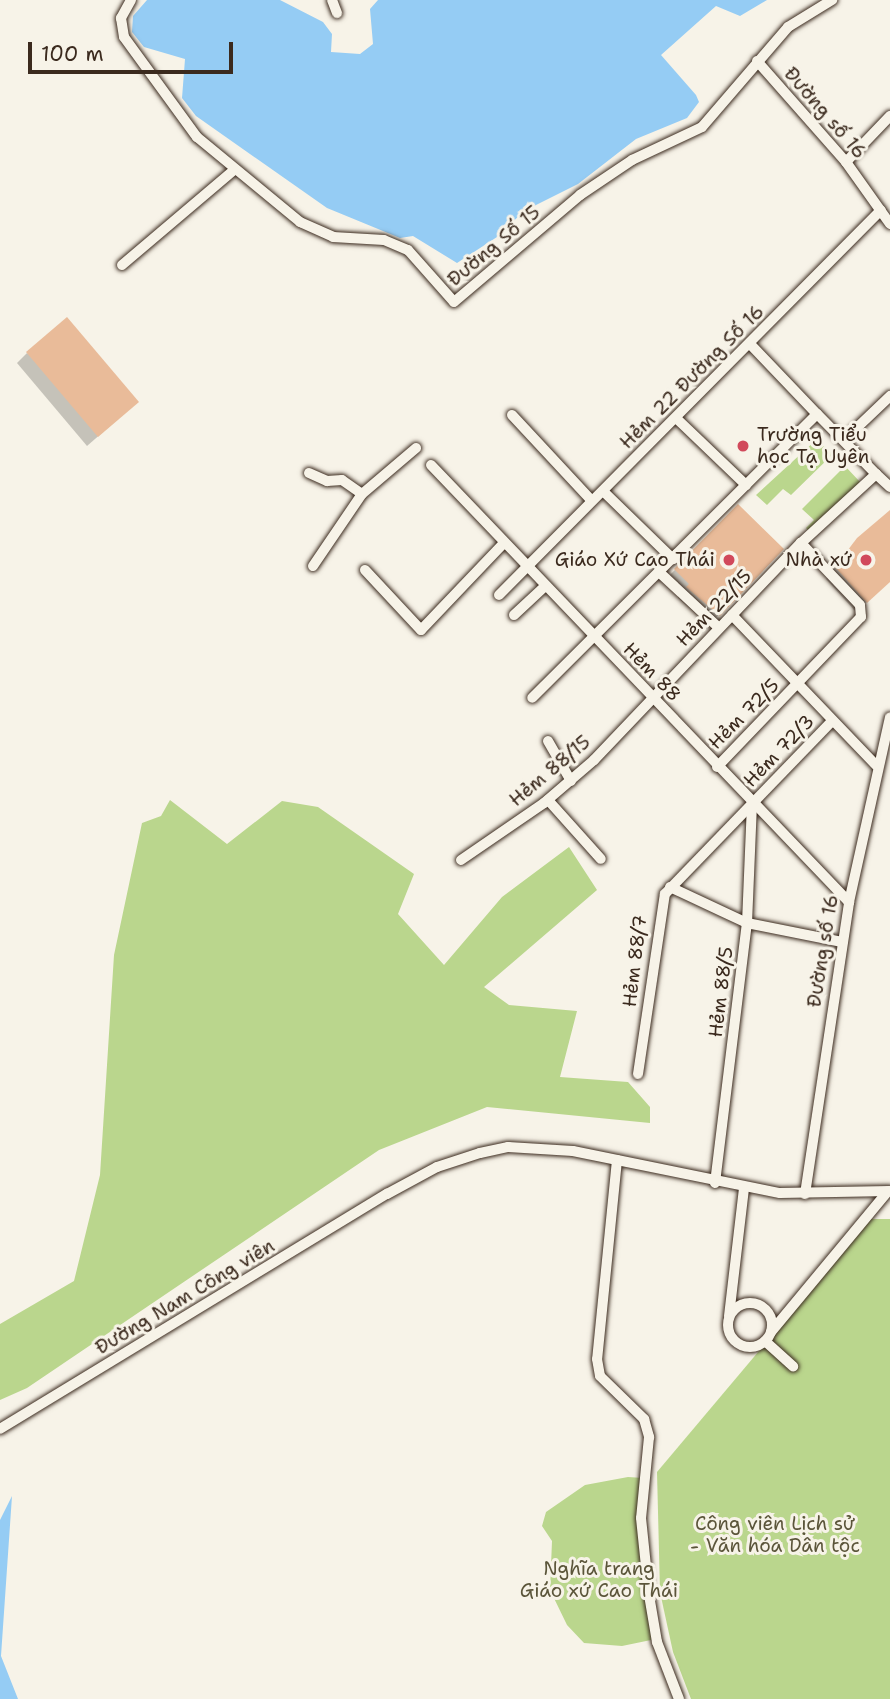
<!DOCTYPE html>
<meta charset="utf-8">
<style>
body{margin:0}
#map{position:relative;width:890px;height:1699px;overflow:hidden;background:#f7f3e8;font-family:"Shantell Sans",sans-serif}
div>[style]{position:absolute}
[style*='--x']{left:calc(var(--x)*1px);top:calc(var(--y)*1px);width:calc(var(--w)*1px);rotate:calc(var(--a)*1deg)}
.green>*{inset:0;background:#bad68d}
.water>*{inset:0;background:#95ccf4}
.shadow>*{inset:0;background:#0003}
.building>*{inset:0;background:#e9bb99}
.roads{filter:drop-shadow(0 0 2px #3b2a1e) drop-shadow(0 0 2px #3b2a1e)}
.street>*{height:10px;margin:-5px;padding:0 5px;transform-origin:5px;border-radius:5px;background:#f7f3e8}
.street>.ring{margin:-5px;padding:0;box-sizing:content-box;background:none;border:10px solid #f7f3e8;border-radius:50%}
.dots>*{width:19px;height:19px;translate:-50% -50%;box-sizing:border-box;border:4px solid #f7f3e8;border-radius:50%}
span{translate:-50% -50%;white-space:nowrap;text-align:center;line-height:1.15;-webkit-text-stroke:6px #f7f3e8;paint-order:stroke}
.street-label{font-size:19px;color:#3b2a1e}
.poi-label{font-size:19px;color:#3b2a1e}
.left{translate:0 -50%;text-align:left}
.right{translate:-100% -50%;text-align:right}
.park-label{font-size:19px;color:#5b553a}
.scale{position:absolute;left:28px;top:42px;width:205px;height:32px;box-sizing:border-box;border:4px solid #3b2a1e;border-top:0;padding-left:9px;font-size:21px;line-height:24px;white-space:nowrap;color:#3b2a1e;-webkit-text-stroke:5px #f7f3e8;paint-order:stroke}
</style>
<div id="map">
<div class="green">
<i style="clip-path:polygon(816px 440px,833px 454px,791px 495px,783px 489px,767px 505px,756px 495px)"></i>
<i style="clip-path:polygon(845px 466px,861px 483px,811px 533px,806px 528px,814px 520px,802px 509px)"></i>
<i style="clip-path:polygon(170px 800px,227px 844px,282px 801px,318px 807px,414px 874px,398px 914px,444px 965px,502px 897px,569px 847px,597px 890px,484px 987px,509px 1005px,577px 1011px,560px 1077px,628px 1082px,650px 1107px,650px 1123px,487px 1107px,379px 1150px,27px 1388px,0 1400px,0 1324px,74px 1281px,100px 1175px,114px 955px,142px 823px,161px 816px)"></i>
<i style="clip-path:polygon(870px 1219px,890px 1219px,890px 1699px,691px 1699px,673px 1652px,660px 1592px,657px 1472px)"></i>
<i style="clip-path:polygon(628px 1477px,643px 1478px,651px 1640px,622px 1646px,584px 1643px,567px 1625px,550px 1590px,552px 1541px,542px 1526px,546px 1512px,585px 1485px)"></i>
</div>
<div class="water">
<i style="clip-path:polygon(147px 0,280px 0,323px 22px,332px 34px,331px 52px,360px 54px,373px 44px,370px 9px,378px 0,767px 0,740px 16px,716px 6px,661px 55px,696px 95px,699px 102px,687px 118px,636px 139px,578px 184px,524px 211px,497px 237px,457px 263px,413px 236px,400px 238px,327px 208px,196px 116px,182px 98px,185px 59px,144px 47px,132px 32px,133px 16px)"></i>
<i style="clip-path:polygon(12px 1496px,1px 1656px,18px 1699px,0 1699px,0 1520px)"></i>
</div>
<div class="shadow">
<i style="clip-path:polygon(27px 353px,126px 412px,87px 446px,17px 363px)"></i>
<i style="clip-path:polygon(738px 506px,782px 549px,709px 625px,678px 598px,680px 595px,665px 580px)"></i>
<i style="clip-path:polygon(890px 512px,890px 580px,856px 612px,826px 579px,854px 543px)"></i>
</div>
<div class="building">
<i style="clip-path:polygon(67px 317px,139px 402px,98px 437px,26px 352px)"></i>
<i style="clip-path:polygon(738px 504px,784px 549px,720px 616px,686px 587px,689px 584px,674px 569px)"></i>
<i style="clip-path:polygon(890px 510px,890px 582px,867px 603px,835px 567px,857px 538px)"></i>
</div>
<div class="roads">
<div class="street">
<i style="--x:131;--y:0;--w:21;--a:119"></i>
<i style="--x:121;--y:18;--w:19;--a:81"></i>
<i style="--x:124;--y:37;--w:124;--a:53.9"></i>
<i style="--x:197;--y:137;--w:134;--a:39.5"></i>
<i style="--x:300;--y:222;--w:36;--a:24"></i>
<i style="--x:333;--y:237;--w:51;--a:3.4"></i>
<i style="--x:384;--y:240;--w:26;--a:23"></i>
<i style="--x:408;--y:250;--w:69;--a:48.5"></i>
<i style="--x:454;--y:302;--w:165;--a:-40.3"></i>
<i style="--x:580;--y:195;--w:63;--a:-33.9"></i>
<i style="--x:632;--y:160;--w:77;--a:-25.2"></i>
<i style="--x:702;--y:127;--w:132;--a:-49.3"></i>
<i style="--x:788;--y:27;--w:52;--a:-31.5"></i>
<i style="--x:332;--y:0;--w:14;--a:69"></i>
<i style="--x:757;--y:61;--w:135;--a:48.6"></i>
<i style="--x:846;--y:162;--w:76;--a:54.6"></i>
<i style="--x:846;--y:162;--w:64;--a:-46.3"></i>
<i style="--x:122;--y:265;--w:148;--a:-40.3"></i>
<i style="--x:751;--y:345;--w:95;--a:46.3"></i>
<i style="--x:512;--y:415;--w:117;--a:47.1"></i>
<i style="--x:676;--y:418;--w:97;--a:43.7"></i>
<i style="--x:844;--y:440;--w:64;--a:-43.7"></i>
<i style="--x:431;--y:465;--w:605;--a:46.27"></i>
<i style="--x:309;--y:473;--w:20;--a:24"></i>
<i style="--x:327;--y:481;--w:15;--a:-4"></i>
<i style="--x:342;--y:480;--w:24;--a:35"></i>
<i style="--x:876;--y:474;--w:19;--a:43"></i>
<i style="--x:603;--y:491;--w:98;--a:44.2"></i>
<i style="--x:313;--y:566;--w:87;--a:-55.8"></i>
<i style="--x:362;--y:494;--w:71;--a:-40.4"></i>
<i style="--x:365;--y:570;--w:82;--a:47"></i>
<i style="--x:421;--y:630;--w:119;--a:-46.4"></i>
<i style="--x:659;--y:572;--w:82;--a:43"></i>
<i style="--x:499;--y:595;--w:542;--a:-45.22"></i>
<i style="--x:514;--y:615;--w:41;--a:-43"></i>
<i style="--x:732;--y:615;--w:208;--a:46.2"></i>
<i style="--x:548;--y:741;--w:46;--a:60.1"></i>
<i style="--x:717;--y:767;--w:208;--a:-46.2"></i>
<i style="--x:861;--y:617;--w:12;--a:-95"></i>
<i style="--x:860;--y:605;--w:86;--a:-133.6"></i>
<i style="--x:548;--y:800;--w:79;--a:48.1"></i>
<i style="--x:461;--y:860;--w:101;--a:-34.5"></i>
<i style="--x:544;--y:803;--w:66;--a:-40.7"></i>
<i style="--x:594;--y:760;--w:300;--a:-46.4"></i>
<i style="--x:801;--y:543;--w:102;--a:-42.6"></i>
<i style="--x:876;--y:474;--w:84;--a:-134.5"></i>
<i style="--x:817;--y:414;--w:402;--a:135.1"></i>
<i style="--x:670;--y:887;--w:85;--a:25.1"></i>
<i style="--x:747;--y:923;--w:97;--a:11.3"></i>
<i style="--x:638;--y:1074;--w:182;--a:-81.5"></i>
<i style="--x:665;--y:894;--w:239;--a:-46"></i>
<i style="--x:617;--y:1160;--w:200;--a:95.7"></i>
<i style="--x:597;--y:1359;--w:17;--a:80"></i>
<i style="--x:600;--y:1376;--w:62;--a:44.3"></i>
<i style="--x:644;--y:1419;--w:19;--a:74"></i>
<i style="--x:649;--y:1437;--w:81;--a:95.6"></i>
<i style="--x:641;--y:1518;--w:77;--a:84.1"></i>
<i style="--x:649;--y:1595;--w:48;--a:80.3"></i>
<i style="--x:657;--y:1642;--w:61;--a:68.9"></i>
<i style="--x:715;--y:1183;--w:262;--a:-83"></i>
<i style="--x:747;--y:923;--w:119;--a:-87.6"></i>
<i style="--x:805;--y:1194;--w:295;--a:-81.4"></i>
<i style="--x:849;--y:902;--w:189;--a:-77.5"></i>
<i class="ring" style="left:728px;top:1303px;width:34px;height:34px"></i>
<i style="--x:729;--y:1316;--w:129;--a:-83.3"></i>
<i style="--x:771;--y:1332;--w:183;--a:-50.3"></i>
<i style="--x:765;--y:1341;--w:38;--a:42"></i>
<i style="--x:0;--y:1429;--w:453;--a:-31.3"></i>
<i style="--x:387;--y:1194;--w:57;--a:-28.4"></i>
<i style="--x:437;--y:1167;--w:45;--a:-18"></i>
<i style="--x:480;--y:1153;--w:29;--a:-12"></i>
<i style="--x:508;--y:1147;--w:65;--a:3.5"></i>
<i style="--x:573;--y:1151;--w:211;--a:11.5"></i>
<i style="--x:780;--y:1193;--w:110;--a:-1"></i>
</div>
</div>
<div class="dots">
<i style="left:743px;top:446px;background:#d1495b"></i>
<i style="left:729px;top:560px;background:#d1495b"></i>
<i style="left:866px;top:560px;background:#d1495b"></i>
</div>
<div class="street-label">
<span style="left:825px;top:113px;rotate:49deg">Đường số 16</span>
<span style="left:494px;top:246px;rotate:-40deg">Đường Số 15</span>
<span style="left:692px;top:377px;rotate:-45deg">Hẻm 22 Đường Số 16</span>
<span style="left:714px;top:608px;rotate:-46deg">Hẻm 22/15</span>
<span style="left:652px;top:672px;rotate:46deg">Hẻm 88</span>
<span style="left:744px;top:714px;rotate:-45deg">Hẻm 72/5</span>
<span style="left:779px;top:751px;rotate:-46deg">Hẻm 72/3</span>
<span style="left:550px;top:771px;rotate:-40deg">Hẻm 88/15</span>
<span style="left:823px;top:951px;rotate:-81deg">Đường số 16</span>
<span style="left:635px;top:961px;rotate:-83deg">Hẻm 88/7</span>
<span style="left:721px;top:992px;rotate:-83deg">Hẻm 88/5</span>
<span style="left:185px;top:1297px;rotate:-31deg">Đường Nam Công viên</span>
</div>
<div class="poi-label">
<span class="left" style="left:757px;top:446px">Trường Tiểu<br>học Tạ Uyên</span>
<span class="right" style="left:715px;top:560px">Giáo Xứ Cao Thái</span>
<span class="right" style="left:852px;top:560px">Nhà xứ</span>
</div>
<div class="park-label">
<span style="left:775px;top:1535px">Công viên Lịch sử<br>- Văn hóa Dân tộc</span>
<span style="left:599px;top:1580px">Nghĩa trang<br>Giáo xứ Cao Thái</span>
</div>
<div class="scale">100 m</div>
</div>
